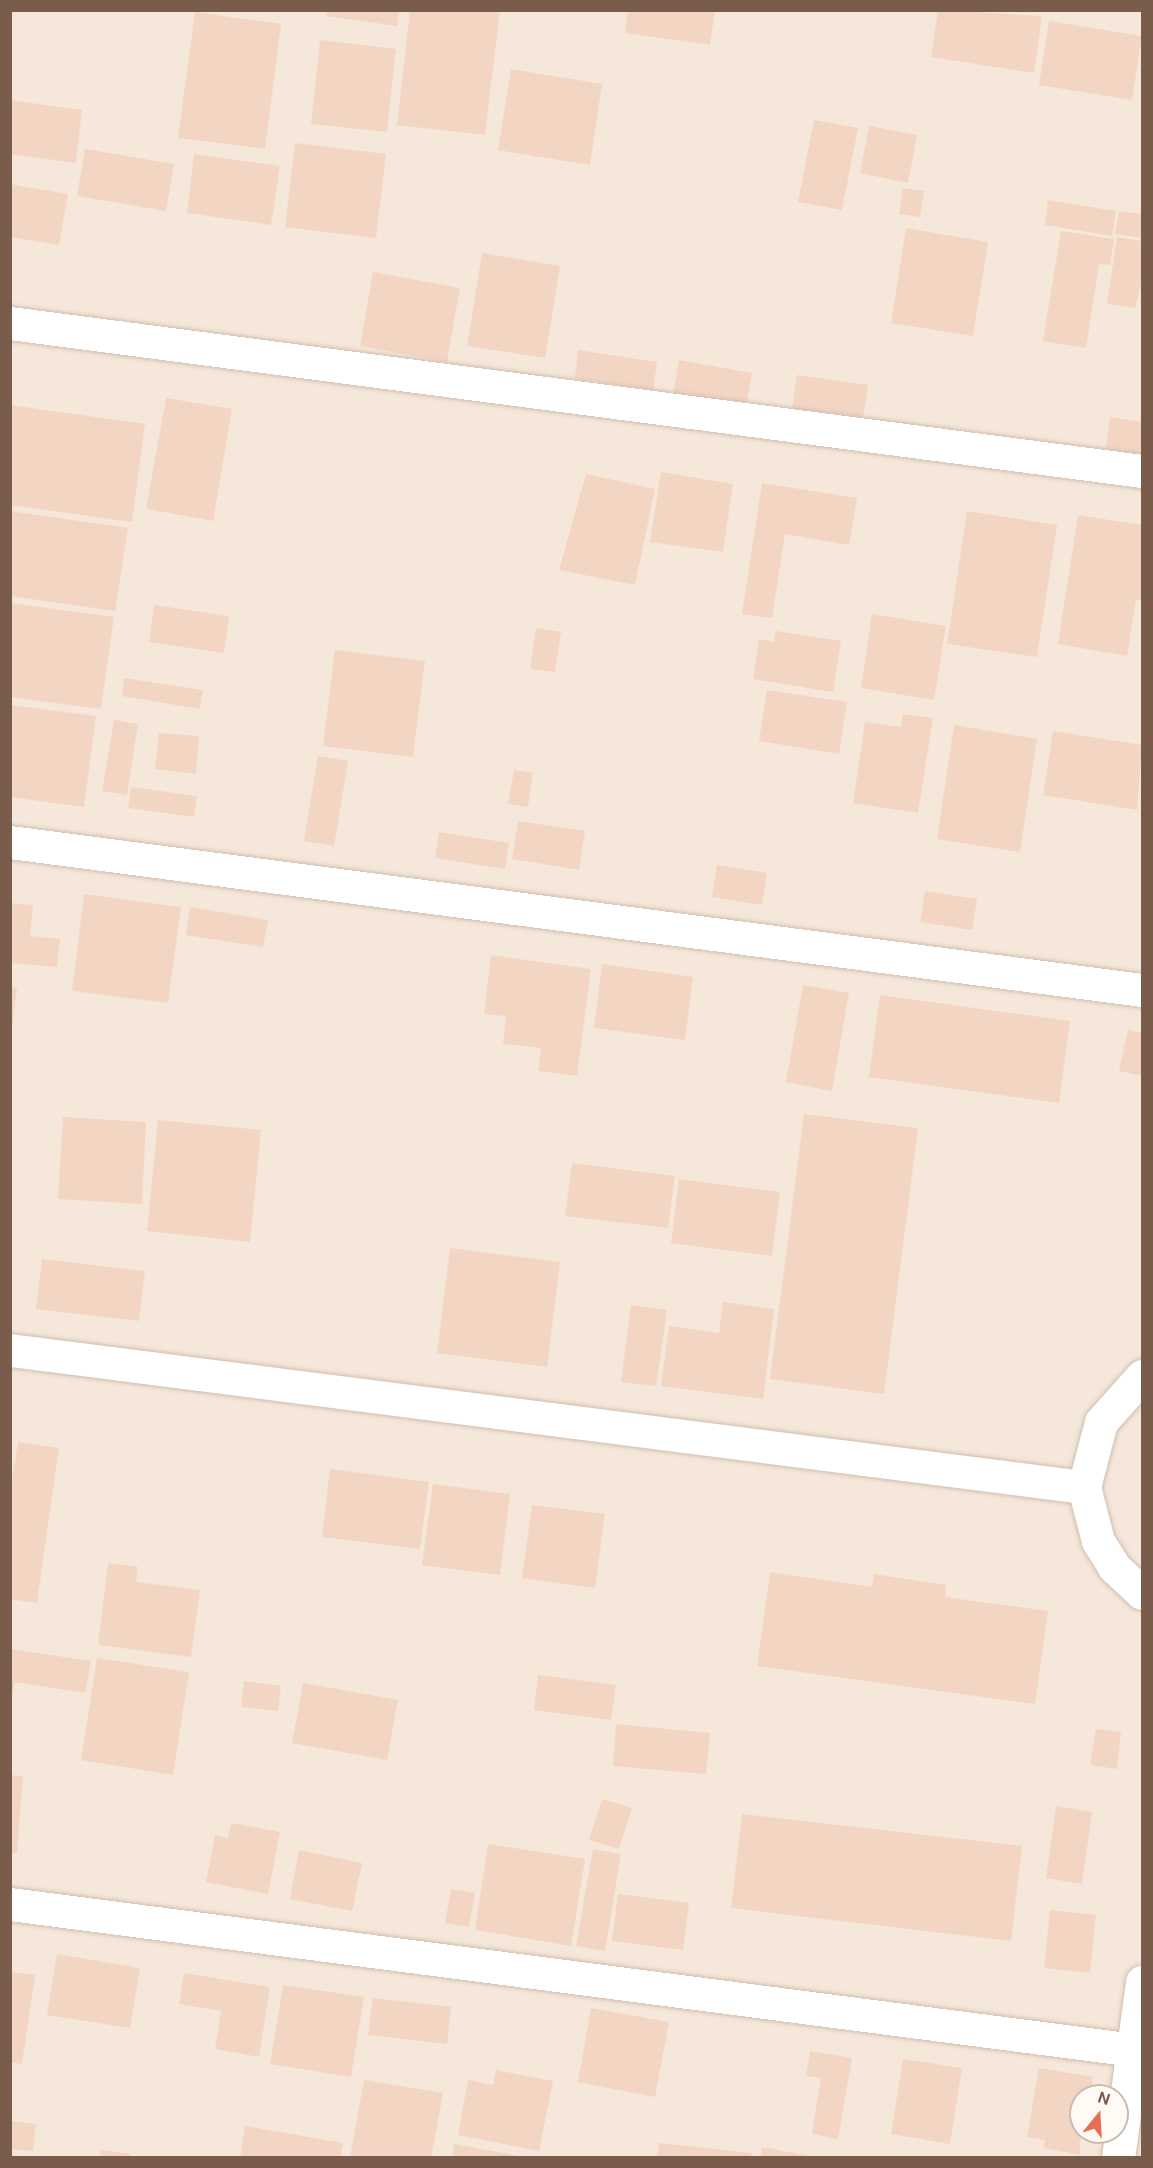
<!DOCTYPE html>
<style>
body{margin:0}
#map{position:relative;width:1153px;height:2168px;overflow:hidden;background:#fdf6ec;font-family:"DM Sans",sans-serif}
div>[style]{position:absolute}
[style*='--x']{left:calc(var(--x)*1px);top:calc(var(--y)*1px);width:calc(var(--w)*1px);rotate:calc(var(--a)*1deg)}
.residential>*{inset:0;background:#f5e8da}
.building>*{inset:0;background:#f3d5c3}
.roads{filter:drop-shadow(0 0 2px #d1beb0) drop-shadow(0 0 2px #d1beb0)}
.minor>*{height:33px;margin:-16.5px;padding:0 16.5px;transform-origin:16.5px;border-radius:16.5px;background:#fff}
span{translate:-50% -50%;white-space:nowrap;text-align:center;line-height:1.15;-webkit-text-stroke:5px #fffaf3;paint-order:stroke}
.frame{position:absolute;inset:0;border:12px solid #7a5c4d;pointer-events:none}
.north{position:absolute;left:1069px;top:2084px;width:60px;height:60px;box-sizing:border-box;background:#fffaf3;border:2px solid #cabbb1;border-radius:50%;rotate:18deg;font-size:16px;font-weight:700;line-height:24px;text-align:center;color:#7a5c4d}
.north::after{content:'';display:block;margin:auto;width:21px;height:27px;background:#e76f51;clip-path:polygon(50% 0,100% 100%,50% 72%,0 100%)}
</style>
<div id="map">
<div class="residential">
<i style="clip-path:polygon(evenodd,11px 11px,1142px 11px,1142px 2157px,11px 2158px,11px 11px,1081px 2096px,1117px 2096px,1117px 2132px,1081px 2132px,1081px 2096px)"></i>
</div>
<div class="building">
<i style="clip-path:polygon(327px 10px,399px 10px,397px 26px,326px 16px)"></i>
<i style="clip-path:polygon(410px 10px,500px 10px,485px 135px,397px 125px)"></i>
<i style="clip-path:polygon(628px 10px,715px 10px,710px 45px,625px 33px)"></i>
<i style="clip-path:polygon(938px 10px,1042px 16px,1034px 73px,931px 57px)"></i>
<i style="clip-path:polygon(195px 12px,281px 24px,265px 149px,178px 138px)"></i>
<i style="clip-path:polygon(1049px 21px,1142px 36px,1132px 100px,1039px 85px)"></i>
<i style="clip-path:polygon(320px 40px,396px 49px,387px 132px,311px 124px)"></i>
<i style="clip-path:polygon(511px 69px,602px 84px,590px 165px,498px 150px)"></i>
<i style="clip-path:polygon(10px 100px,82px 110px,76px 163px,10px 154px)"></i>
<i style="clip-path:polygon(814px 120px,858px 128px,842px 210px,798px 202px)"></i>
<i style="clip-path:polygon(869px 126px,917px 135px,908px 183px,860px 173px)"></i>
<i style="clip-path:polygon(295px 143px,386px 154px,376px 238px,285px 227px)"></i>
<i style="clip-path:polygon(85px 149px,174px 164px,166px 211px,77px 196px)"></i>
<i style="clip-path:polygon(194px 154px,280px 166px,271px 225px,187px 213px)"></i>
<i style="clip-path:polygon(10px 184px,68px 194px,59px 245px,10px 237px)"></i>
<i style="clip-path:polygon(903px 188px,924px 191px,920px 217px,899px 214px)"></i>
<i style="clip-path:polygon(1048px 200px,1116px 211px,1112px 236px,1045px 225px)"></i>
<i style="clip-path:polygon(1119px 211px,1142px 214px,1142px 238px,1115px 234px)"></i>
<i style="clip-path:polygon(906px 228px,988px 242px,973px 336px,891px 323px)"></i>
<i style="clip-path:polygon(1061px 231px,1114px 239px,1110px 265px,1099px 264px,1086px 348px,1043px 341px)"></i>
<i style="clip-path:polygon(1117px 237px,1142px 241px,1142px 279px,1135px 308px,1107px 304px)"></i>
<i style="clip-path:polygon(482px 253px,560px 266px,545px 358px,467px 346px)"></i>
<i style="clip-path:polygon(373px 272px,460px 288px,447px 362px,360px 346px)"></i>
<i style="clip-path:polygon(578px 350px,657px 362px,653px 390px,575px 378px)"></i>
<i style="clip-path:polygon(679px 360px,752px 373px,746px 408px,673px 394px)"></i>
<i style="clip-path:polygon(797px 375px,868px 385px,862px 424px,791px 414px)"></i>
<i style="clip-path:polygon(166px 398px,232px 409px,213px 521px,146px 509px)"></i>
<i style="clip-path:polygon(10px 405px,145px 424px,132px 522px,10px 505px)"></i>
<i style="clip-path:polygon(1110px 417px,1142px 422px,1142px 455px,1106px 449px)"></i>
<i style="clip-path:polygon(661px 472px,733px 484px,723px 552px,650px 542px)"></i>
<i style="clip-path:polygon(586px 474px,655px 489px,635px 585px,559px 570px)"></i>
<i style="clip-path:polygon(762px 483px,857px 498px,849px 545px,785px 534px,772px 618px,742px 614px)"></i>
<i style="clip-path:polygon(10px 511px,128px 528px,115px 611px,10px 596px)"></i>
<i style="clip-path:polygon(967px 511px,1057px 525px,1037px 657px,947px 644px)"></i>
<i style="clip-path:polygon(1078px 515px,1142px 525px,1142px 601px,1136px 599px,1127px 656px,1058px 644px)"></i>
<i style="clip-path:polygon(10px 603px,114px 617px,101px 709px,10px 697px)"></i>
<i style="clip-path:polygon(154px 605px,229px 616px,224px 653px,149px 642px)"></i>
<i style="clip-path:polygon(872px 614px,946px 626px,934px 700px,861px 688px)"></i>
<i style="clip-path:polygon(536px 628px,561px 632px,555px 672px,530px 669px)"></i>
<i style="clip-path:polygon(776px 631px,841px 641px,833px 692px,753px 679px,759px 639px,774px 642px)"></i>
<i style="clip-path:polygon(335px 650px,425px 661px,413px 757px,323px 746px)"></i>
<i style="clip-path:polygon(124px 678px,203px 690px,200px 709px,122px 696px)"></i>
<i style="clip-path:polygon(767px 690px,847px 702px,839px 754px,759px 741px)"></i>
<i style="clip-path:polygon(10px 705px,96px 716px,84px 807px,10px 797px)"></i>
<i style="clip-path:polygon(903px 714px,933px 718px,918px 813px,853px 803px,865px 722px,901px 727px)"></i>
<i style="clip-path:polygon(114px 720px,138px 724px,127px 795px,102px 791px)"></i>
<i style="clip-path:polygon(954px 725px,1037px 739px,1020px 852px,937px 839px)"></i>
<i style="clip-path:polygon(1053px 731px,1142px 745px,1137px 810px,1043px 795px)"></i>
<i style="clip-path:polygon(159px 733px,199px 736px,196px 774px,155px 769px)"></i>
<i style="clip-path:polygon(318px 756px,348px 761px,334px 846px,304px 841px)"></i>
<i style="clip-path:polygon(514px 770px,533px 773px,528px 807px,508px 804px)"></i>
<i style="clip-path:polygon(131px 787px,197px 796px,194px 817px,128px 808px)"></i>
<i style="clip-path:polygon(518px 821px,585px 831px,579px 870px,512px 859px)"></i>
<i style="clip-path:polygon(439px 832px,509px 843px,505px 869px,435px 858px)"></i>
<i style="clip-path:polygon(717px 865px,767px 873px,762px 905px,712px 897px)"></i>
<i style="clip-path:polygon(925px 891px,977px 899px,972px 930px,920px 922px)"></i>
<i style="clip-path:polygon(84px 894px,181px 907px,168px 1003px,72px 991px)"></i>
<i style="clip-path:polygon(10px 903px,33px 905px,30px 936px,60px 939px,57px 967px,10px 963px)"></i>
<i style="clip-path:polygon(190px 907px,268px 920px,263px 947px,186px 935px)"></i>
<i style="clip-path:polygon(491px 955px,591px 969px,577px 1076px,538px 1071px,541px 1048px,503px 1044px,506px 1016px,484px 1014px)"></i>
<i style="clip-path:polygon(602px 964px,693px 977px,685px 1040px,594px 1028px)"></i>
<i style="clip-path:polygon(803px 985px,849px 993px,832px 1091px,786px 1082px)"></i>
<i style="clip-path:polygon(10px 987px,17px 988px,12px 1027px,10px 1026px)"></i>
<i style="clip-path:polygon(880px 995px,1070px 1021px,1059px 1103px,869px 1077px)"></i>
<i style="clip-path:polygon(1128px 1030px,1142px 1033px,1142px 1076px,1119px 1071px)"></i>
<i style="clip-path:polygon(804px 1114px,918px 1128px,884px 1394px,770px 1379px)"></i>
<i style="clip-path:polygon(63px 1117px,146px 1122px,142px 1204px,58px 1199px)"></i>
<i style="clip-path:polygon(158px 1120px,261px 1130px,250px 1242px,147px 1231px)"></i>
<i style="clip-path:polygon(572px 1163px,675px 1176px,668px 1228px,565px 1216px)"></i>
<i style="clip-path:polygon(679px 1179px,780px 1192px,772px 1256px,671px 1243px)"></i>
<i style="clip-path:polygon(450px 1248px,560px 1262px,547px 1367px,437px 1353px)"></i>
<i style="clip-path:polygon(42px 1259px,145px 1271px,139px 1321px,36px 1309px)"></i>
<i style="clip-path:polygon(723px 1302px,774px 1309px,763px 1399px,661px 1386px,669px 1326px,719px 1333px)"></i>
<i style="clip-path:polygon(631px 1305px,667px 1310px,656px 1386px,621px 1382px)"></i>
<i style="clip-path:polygon(18px 1442px,59px 1448px,37px 1603px,10px 1599px,10px 1493px)"></i>
<i style="clip-path:polygon(330px 1469px,429px 1482px,420px 1549px,322px 1537px)"></i>
<i style="clip-path:polygon(433px 1484px,510px 1494px,500px 1575px,422px 1565px)"></i>
<i style="clip-path:polygon(532px 1505px,605px 1514px,595px 1588px,522px 1578px)"></i>
<i style="clip-path:polygon(108px 1563px,138px 1567px,136px 1582px,200px 1590px,191px 1657px,98px 1645px)"></i>
<i style="clip-path:polygon(770px 1572px,872px 1587px,874px 1574px,946px 1585px,945px 1597px,1048px 1611px,1035px 1704px,757px 1666px)"></i>
<i style="clip-path:polygon(10px 1649px,91px 1661px,85px 1693px,15px 1682px,10px 1706px)"></i>
<i style="clip-path:polygon(97px 1658px,189px 1672px,173px 1775px,81px 1760px)"></i>
<i style="clip-path:polygon(538px 1675px,616px 1685px,611px 1720px,534px 1710px)"></i>
<i style="clip-path:polygon(244px 1681px,281px 1686px,278px 1711px,241px 1707px)"></i>
<i style="clip-path:polygon(303px 1683px,398px 1700px,387px 1760px,292px 1743px)"></i>
<i style="clip-path:polygon(616px 1724px,710px 1733px,706px 1774px,613px 1766px)"></i>
<i style="clip-path:polygon(1096px 1729px,1121px 1732px,1117px 1769px,1090px 1765px)"></i>
<i style="clip-path:polygon(10px 1775px,23px 1776px,17px 1853px,10px 1853px)"></i>
<i style="clip-path:polygon(602px 1799px,632px 1808px,619px 1849px,589px 1840px)"></i>
<i style="clip-path:polygon(1056px 1806px,1092px 1812px,1082px 1884px,1046px 1878px)"></i>
<i style="clip-path:polygon(742px 1814px,1022px 1846px,1011px 1941px,731px 1908px)"></i>
<i style="clip-path:polygon(231px 1823px,280px 1832px,268px 1894px,206px 1882px,215px 1835px,228px 1838px)"></i>
<i style="clip-path:polygon(488px 1844px,585px 1859px,571px 1946px,475px 1930px)"></i>
<i style="clip-path:polygon(593px 1849px,621px 1854px,605px 1951px,576px 1946px)"></i>
<i style="clip-path:polygon(299px 1850px,362px 1863px,352px 1911px,290px 1899px)"></i>
<i style="clip-path:polygon(451px 1889px,475px 1893px,469px 1927px,445px 1923px)"></i>
<i style="clip-path:polygon(618px 1894px,689px 1903px,683px 1950px,612px 1941px)"></i>
<i style="clip-path:polygon(1050px 1910px,1096px 1915px,1090px 1973px,1044px 1968px)"></i>
<i style="clip-path:polygon(57px 1954px,140px 1968px,130px 2028px,47px 2015px)"></i>
<i style="clip-path:polygon(10px 1972px,35px 1975px,22px 2064px,10px 2062px)"></i>
<i style="clip-path:polygon(184px 1973px,270px 1987px,259px 2057px,215px 2049px,221px 2011px,179px 2004px)"></i>
<i style="clip-path:polygon(283px 1985px,364px 1997px,351px 2077px,270px 2064px)"></i>
<i style="clip-path:polygon(373px 1998px,451px 2007px,447px 2044px,368px 2035px)"></i>
<i style="clip-path:polygon(591px 2008px,669px 2022px,655px 2097px,578px 2082px)"></i>
<i style="clip-path:polygon(810px 2051px,852px 2058px,838px 2139px,812px 2134px,821px 2078px,806px 2076px)"></i>
<i style="clip-path:polygon(903px 2059px,962px 2068px,950px 2144px,891px 2134px)"></i>
<i style="clip-path:polygon(1039px 2068px,1093px 2077px,1090px 2096px,1081px 2096px,1080px 2155px,1044px 2148px,1045px 2140px,1027px 2137px)"></i>
<i style="clip-path:polygon(496px 2070px,553px 2081px,539px 2151px,458px 2135px,468px 2080px,493px 2085px)"></i>
<i style="clip-path:polygon(364px 2080px,443px 2093px,431px 2158px,350px 2158px)"></i>
<i style="clip-path:polygon(10px 2121px,36px 2124px,33px 2151px,10px 2149px)"></i>
<i style="clip-path:polygon(245px 2126px,343px 2143px,340px 2158px,240px 2158px)"></i>
<i style="clip-path:polygon(659px 2143px,752px 2153px,751px 2158px,657px 2158px)"></i>
<i style="clip-path:polygon(454px 2144px,519px 2156px,519px 2158px,452px 2158px)"></i>
<i style="clip-path:polygon(762px 2147px,810px 2156px,810px 2158px,760px 2158px)"></i>
<i style="clip-path:polygon(101px 2150px,130px 2154px,130px 2158px,99px 2158px)"></i>
</div>
<div class="roads">
<div class="minor">
<i style="--x:10;--y:323;--w:1142;--a:7.45"></i>
<i style="--x:10;--y:842;--w:1142;--a:7.45"></i>
<i style="--x:10;--y:1350;--w:1083;--a:7.27"></i>
<i style="--x:1142;--y:1376;--w:62;--a:131.7"></i>
<i style="--x:1101;--y:1422;--w:67;--a:104.7"></i>
<i style="--x:1084;--y:1487;--w:56;--a:75.5"></i>
<i style="--x:1098;--y:1541;--w:31;--a:58"></i>
<i style="--x:1114;--y:1567;--w:38;--a:43"></i>
<i style="--x:10;--y:1904;--w:1142;--a:7.4"></i>
<i style="--x:1118;--y:2158;--w:178;--a:-82.2"></i>
</div>
</div>
<div class="frame"></div>
<div class="north">N</div>
</div>
